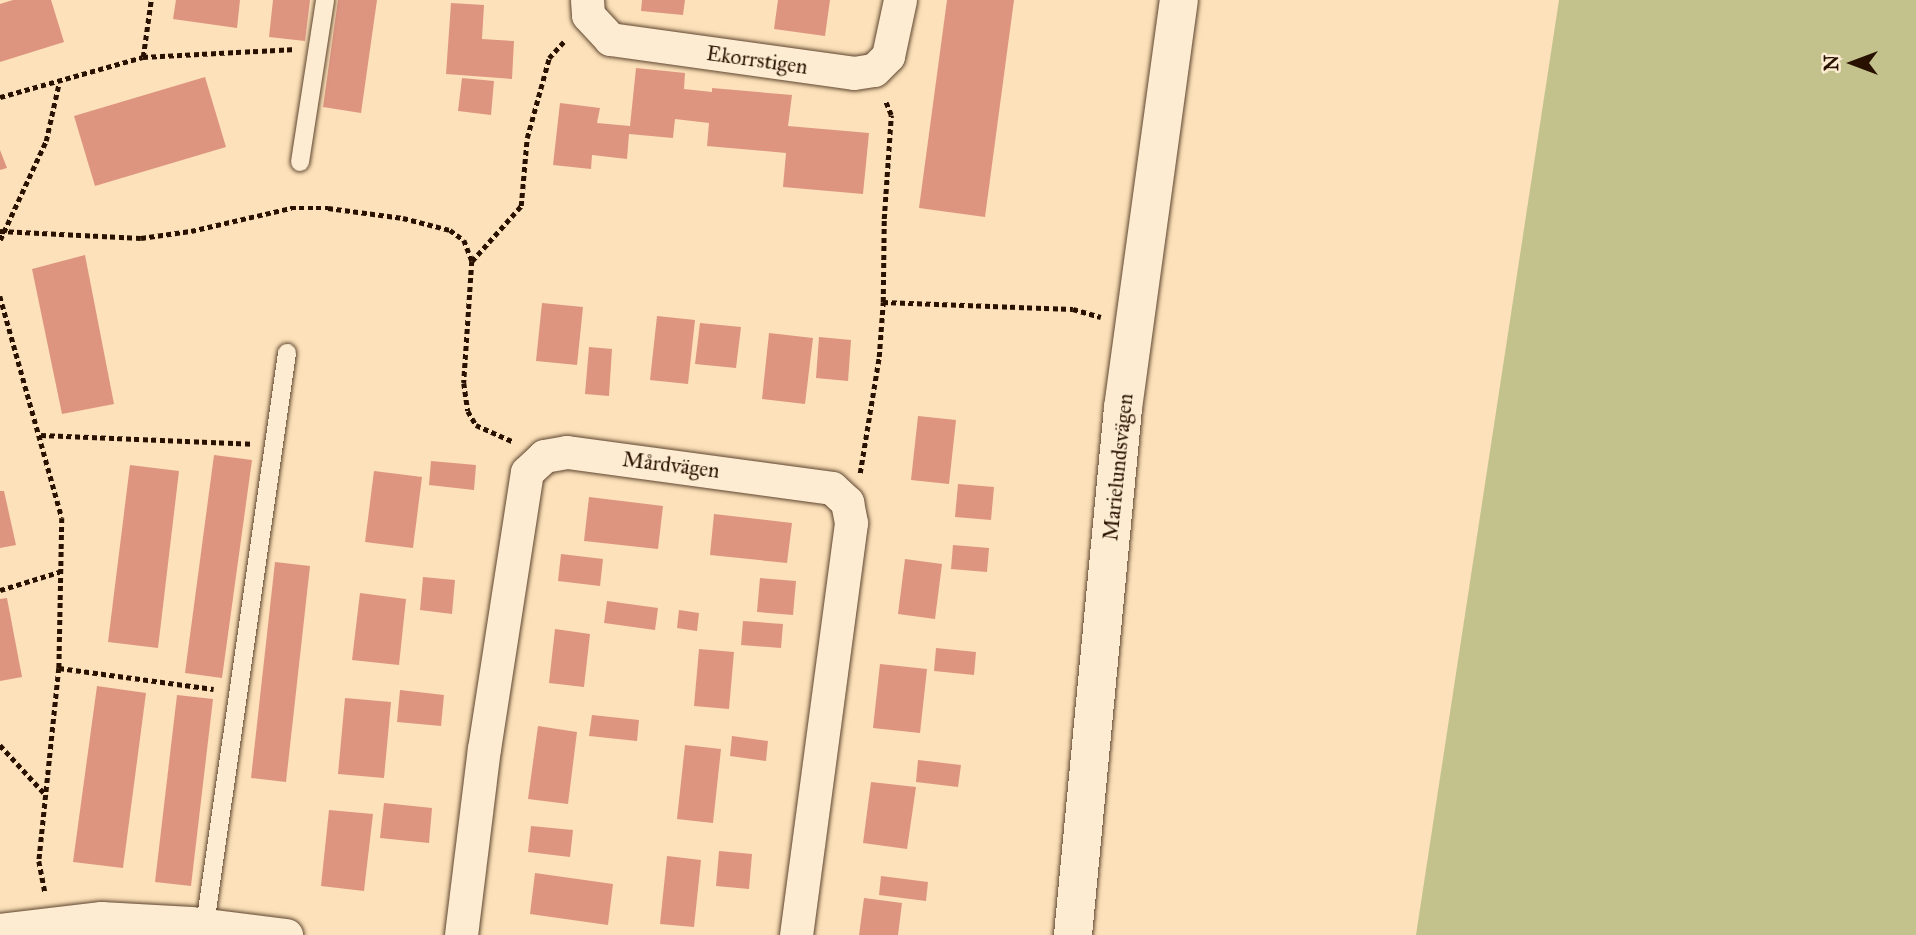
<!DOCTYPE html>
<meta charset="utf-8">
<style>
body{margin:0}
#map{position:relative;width:1916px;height:935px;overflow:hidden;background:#fce1ba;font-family:"IM FELL Great Primer",serif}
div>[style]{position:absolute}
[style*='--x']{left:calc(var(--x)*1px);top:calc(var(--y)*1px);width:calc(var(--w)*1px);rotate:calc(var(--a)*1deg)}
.green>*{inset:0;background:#c3c28d}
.building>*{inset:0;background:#de9580}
.path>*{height:4.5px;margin-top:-2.25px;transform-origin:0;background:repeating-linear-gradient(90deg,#291100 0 5px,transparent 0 8.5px)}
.roads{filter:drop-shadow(0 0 2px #5e452e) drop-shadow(0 0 2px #5e452e)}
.lane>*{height:18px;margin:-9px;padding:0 9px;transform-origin:9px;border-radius:9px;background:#fdecd2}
.street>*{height:33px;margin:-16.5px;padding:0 16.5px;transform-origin:16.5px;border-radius:16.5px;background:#fdecd2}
.secondary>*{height:38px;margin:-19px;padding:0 19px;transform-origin:19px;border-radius:19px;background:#fdecd2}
span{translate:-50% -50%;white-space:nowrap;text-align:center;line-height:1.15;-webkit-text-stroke:5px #fdecd2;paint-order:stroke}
.street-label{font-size:21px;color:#291100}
.north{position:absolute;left:1818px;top:28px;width:70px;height:70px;-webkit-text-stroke:5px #fdecd2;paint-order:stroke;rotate:270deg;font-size:19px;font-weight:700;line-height:28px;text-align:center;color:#291100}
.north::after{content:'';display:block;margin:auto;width:24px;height:32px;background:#291100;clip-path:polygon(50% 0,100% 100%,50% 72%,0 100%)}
</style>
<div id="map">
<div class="green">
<i style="clip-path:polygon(1559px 0,1916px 0,1916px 935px,1416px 935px)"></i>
</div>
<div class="building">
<i style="clip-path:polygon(13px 0,51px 0,64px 42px,0 62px,0 4px)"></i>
<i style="clip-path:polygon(176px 0,240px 0,237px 28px,173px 19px)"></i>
<i style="clip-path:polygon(273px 0,310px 0,305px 41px,269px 37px)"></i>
<i style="clip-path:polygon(338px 0,377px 0,361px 113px,323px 107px)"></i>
<i style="clip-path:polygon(642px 0,685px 0,683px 15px,641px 11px)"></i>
<i style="clip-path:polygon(778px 0,830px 0,825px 36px,774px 29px)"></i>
<i style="clip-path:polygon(947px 0,1014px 0,985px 217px,919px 208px)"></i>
<i style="clip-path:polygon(451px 3px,484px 5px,482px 39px,514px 41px,512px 79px,446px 74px)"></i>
<i style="clip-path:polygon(636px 68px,685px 73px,684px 89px,712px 92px,712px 88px,792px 95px,788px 126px,869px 133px,863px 194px,783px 187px,786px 153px,707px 146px,709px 123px,675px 119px,673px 138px,629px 134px,627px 159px,592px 155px,591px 169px,553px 165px,560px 103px,600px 108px,597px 123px,630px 126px)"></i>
<i style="clip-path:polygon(205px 77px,226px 147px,95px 186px,74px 116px)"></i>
<i style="clip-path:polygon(462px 78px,494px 81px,491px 115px,458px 111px)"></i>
<i style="clip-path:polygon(0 150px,7px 168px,0 170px)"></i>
<i style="clip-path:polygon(85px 255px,114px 404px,62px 414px,32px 269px)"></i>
<i style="clip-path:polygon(542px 303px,583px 307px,577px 365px,536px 361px)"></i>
<i style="clip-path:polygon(657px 316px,695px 320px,688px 384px,650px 380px)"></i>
<i style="clip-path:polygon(700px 323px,741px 327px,736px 368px,695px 364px)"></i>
<i style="clip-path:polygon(769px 333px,813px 338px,805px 404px,762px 399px)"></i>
<i style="clip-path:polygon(819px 337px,851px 340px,848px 381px,816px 378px)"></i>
<i style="clip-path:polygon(589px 347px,612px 349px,609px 396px,585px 394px)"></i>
<i style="clip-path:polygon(918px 416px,956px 420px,949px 484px,911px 480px)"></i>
<i style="clip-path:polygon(214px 455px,252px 460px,222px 678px,185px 673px)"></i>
<i style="clip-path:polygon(431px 461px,476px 465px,474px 490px,429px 485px)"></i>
<i style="clip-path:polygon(130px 465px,179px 471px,158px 648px,108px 642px)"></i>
<i style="clip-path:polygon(374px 471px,422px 477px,413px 548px,365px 542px)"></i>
<i style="clip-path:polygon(958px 484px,994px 487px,991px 520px,955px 517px)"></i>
<i style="clip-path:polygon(0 491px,4px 491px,16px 545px,0 548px)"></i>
<i style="clip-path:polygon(589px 497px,663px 506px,658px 549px,584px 541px)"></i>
<i style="clip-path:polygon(714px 514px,792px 523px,787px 563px,710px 555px)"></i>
<i style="clip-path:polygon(953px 545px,989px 548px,987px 572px,951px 569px)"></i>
<i style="clip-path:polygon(561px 554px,603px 559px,600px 586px,558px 581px)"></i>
<i style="clip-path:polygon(905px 559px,942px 564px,935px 619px,898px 614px)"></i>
<i style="clip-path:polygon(275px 562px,310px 566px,286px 782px,251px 778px)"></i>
<i style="clip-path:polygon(423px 577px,455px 580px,452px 614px,420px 610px)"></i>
<i style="clip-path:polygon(760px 578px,796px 581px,793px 615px,757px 612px)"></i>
<i style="clip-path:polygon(360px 593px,406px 599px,399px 665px,352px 660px)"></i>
<i style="clip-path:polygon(7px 598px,22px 677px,0 681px,0 599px)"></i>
<i style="clip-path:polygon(607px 601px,658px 608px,655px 630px,604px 623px)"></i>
<i style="clip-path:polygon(679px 610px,699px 613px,697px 631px,677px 628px)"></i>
<i style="clip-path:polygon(743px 621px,783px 624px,781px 648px,741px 645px)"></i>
<i style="clip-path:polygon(555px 629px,590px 634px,584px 687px,549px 683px)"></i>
<i style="clip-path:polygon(936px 648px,976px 652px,974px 675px,934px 671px)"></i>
<i style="clip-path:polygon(699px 649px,734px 652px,729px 709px,694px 706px)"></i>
<i style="clip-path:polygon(880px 664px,927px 669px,920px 733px,873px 728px)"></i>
<i style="clip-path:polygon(97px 686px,146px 693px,123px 868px,73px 862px)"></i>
<i style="clip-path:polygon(400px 690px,444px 695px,441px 726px,397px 722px)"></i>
<i style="clip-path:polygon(177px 695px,213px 699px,191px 886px,155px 882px)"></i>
<i style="clip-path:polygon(345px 698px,391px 702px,384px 778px,338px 774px)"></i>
<i style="clip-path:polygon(592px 715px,639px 720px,637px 741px,589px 736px)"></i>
<i style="clip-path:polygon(538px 726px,577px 732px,568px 804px,528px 799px)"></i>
<i style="clip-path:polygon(732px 736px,768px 741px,766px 761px,730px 756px)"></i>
<i style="clip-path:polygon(685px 745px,721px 749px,713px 823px,677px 819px)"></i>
<i style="clip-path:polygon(918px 760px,961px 765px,958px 787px,916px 782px)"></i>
<i style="clip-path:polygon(871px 782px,916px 787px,907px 849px,863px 843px)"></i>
<i style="clip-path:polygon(384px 803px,432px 808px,429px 843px,380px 838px)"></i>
<i style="clip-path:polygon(329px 810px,373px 814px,364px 891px,321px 886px)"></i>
<i style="clip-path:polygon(531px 826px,573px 830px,570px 857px,528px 852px)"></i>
<i style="clip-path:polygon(719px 851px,752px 854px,749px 889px,716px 886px)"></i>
<i style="clip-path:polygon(667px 856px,701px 860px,694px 927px,660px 924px)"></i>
<i style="clip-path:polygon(535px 873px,613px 884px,608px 925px,530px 914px)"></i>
<i style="clip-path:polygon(881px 876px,928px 882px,926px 901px,879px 895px)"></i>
<i style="clip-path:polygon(864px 898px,902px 903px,898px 935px,859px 935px)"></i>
</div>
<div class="path">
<i style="--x:143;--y:57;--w:58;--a:-82"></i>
<i style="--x:0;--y:97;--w:148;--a:-15.6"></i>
<i style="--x:143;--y:57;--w:153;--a:-3"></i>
<i style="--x:0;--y:231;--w:141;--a:2.8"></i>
<i style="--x:141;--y:238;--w:50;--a:-8"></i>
<i style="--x:191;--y:231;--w:103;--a:-13"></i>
<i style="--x:291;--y:208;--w:37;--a:0"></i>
<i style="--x:328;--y:208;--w:76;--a:7.6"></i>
<i style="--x:403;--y:218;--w:49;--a:14.3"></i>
<i style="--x:450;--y:230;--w:17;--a:36"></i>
<i style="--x:464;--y:240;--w:22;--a:69"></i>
<i style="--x:472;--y:261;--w:122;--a:93.8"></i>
<i style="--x:464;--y:383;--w:28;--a:82"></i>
<i style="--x:468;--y:411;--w:16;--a:60"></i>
<i style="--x:476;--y:425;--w:42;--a:24.1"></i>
<i style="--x:0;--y:240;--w:109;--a:-65.1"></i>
<i style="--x:46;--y:141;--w:59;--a:-77.4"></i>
<i style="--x:472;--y:261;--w:74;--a:-48.3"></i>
<i style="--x:521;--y:206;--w:68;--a:-85"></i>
<i style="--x:527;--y:138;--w:83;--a:-74.6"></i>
<i style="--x:549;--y:58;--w:25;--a:-48"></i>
<i style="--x:0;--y:296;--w:230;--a:74.4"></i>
<i style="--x:62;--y:518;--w:150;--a:91.1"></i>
<i style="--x:59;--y:668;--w:194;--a:95.9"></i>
<i style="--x:39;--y:861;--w:33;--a:79"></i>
<i style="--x:883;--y:302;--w:190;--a:2.1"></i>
<i style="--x:1073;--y:309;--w:29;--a:16"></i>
<i style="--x:41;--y:435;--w:211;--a:2.4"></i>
<i style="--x:860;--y:473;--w:118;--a:-80.7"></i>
<i style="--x:879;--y:357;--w:55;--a:-85.8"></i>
<i style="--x:883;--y:302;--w:83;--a:-89.3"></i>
<i style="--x:884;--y:219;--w:104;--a:-86.1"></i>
<i style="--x:891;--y:115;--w:16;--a:-112"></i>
<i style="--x:0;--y:590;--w:62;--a:-17"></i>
<i style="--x:59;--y:668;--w:156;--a:7.7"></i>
<i style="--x:0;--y:745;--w:68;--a:47.4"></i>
</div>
<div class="roads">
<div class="lane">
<i style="--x:300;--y:162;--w:164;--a:-81.2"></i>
<i style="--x:205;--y:925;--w:578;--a:-81.84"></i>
</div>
<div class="street">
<i style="--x:587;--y:0;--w:15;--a:86"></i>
<i style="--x:588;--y:15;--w:33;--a:47"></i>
<i style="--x:610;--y:39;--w:246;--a:7.9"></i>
<i style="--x:854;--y:73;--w:20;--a:-9"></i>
<i style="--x:874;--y:70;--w:20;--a:-45"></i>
<i style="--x:888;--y:56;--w:57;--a:-77.9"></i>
<i style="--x:0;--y:930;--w:102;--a:-6.8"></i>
<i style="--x:101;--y:918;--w:90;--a:3.2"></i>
<i style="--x:191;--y:923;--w:96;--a:7.2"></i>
<i style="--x:461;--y:935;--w:187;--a:-83"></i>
<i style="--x:484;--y:749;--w:280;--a:-81.2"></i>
<i style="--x:527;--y:472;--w:23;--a:-43"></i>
<i style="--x:544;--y:456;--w:23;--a:-10"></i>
<i style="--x:567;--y:452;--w:267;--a:7.7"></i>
<i style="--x:832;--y:488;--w:21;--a:43"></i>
<i style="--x:847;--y:502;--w:21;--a:79"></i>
<i style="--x:851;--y:523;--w:416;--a:97.6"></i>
</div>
<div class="secondary">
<i style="--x:1073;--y:935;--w:529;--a:-84.58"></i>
<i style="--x:1123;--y:408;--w:412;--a:-82.2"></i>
</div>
</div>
<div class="street-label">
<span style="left:757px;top:60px;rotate:8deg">Ekorrstigen</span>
<span style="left:671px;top:465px;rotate:7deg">Mårdvägen</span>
<span style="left:1118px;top:467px;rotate:-84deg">Marielundsvägen</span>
</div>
<div class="north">N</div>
</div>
